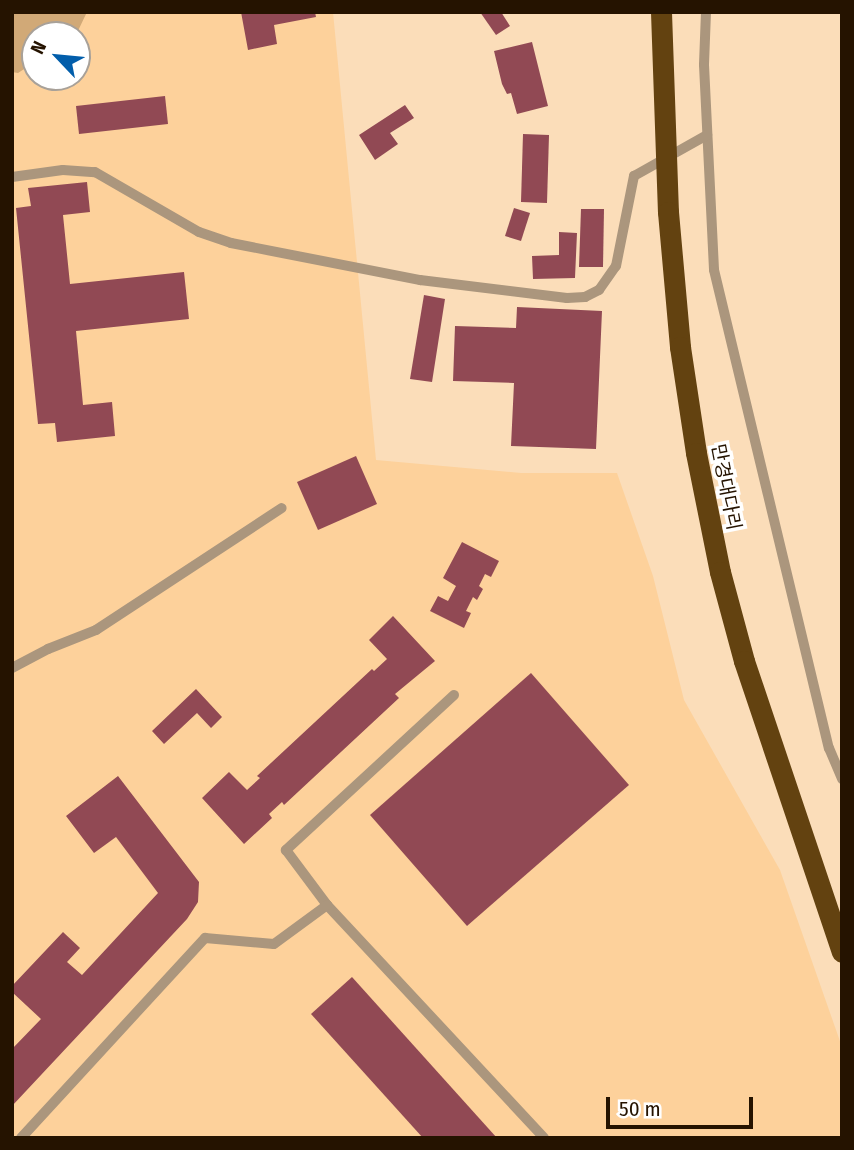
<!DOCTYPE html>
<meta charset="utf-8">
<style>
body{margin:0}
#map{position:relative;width:854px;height:1150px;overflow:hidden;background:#fbddb9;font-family:"Fira Sans Condensed","Noto Sans KR",sans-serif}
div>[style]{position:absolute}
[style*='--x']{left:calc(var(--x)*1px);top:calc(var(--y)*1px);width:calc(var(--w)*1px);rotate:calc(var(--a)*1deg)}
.built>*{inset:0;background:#fdd19b}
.green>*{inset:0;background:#d1a977}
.building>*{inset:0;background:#914954}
.lane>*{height:10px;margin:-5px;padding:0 5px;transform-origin:5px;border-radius:5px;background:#ab967d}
.highway-bridge>*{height:21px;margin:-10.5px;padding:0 10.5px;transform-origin:10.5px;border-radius:10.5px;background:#634210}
span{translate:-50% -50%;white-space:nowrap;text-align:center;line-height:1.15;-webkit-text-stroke:7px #fff;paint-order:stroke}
.street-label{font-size:19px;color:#251300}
.frame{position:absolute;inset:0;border:14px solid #251300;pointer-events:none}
.north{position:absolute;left:21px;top:21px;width:70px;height:70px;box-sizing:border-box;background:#fff;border:2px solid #a8a199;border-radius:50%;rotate:296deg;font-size:19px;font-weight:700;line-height:28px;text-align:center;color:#251300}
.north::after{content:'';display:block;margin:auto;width:24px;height:32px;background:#025eab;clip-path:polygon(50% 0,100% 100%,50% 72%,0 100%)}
.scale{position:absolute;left:606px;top:1097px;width:147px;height:32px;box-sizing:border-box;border:4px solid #251300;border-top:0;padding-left:9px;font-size:21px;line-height:24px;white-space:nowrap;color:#251300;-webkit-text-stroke:5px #fff;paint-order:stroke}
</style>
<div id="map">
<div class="built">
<i style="clip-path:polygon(evenodd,12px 12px,333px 12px,376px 460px,521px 473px,617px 473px,653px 576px,684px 700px,780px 870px,842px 1047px,842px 1138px,12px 1138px,12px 12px,35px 35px,77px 35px,77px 77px,35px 77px,35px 35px)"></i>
</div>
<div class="green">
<i style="clip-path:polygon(12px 12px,87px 12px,76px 35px,35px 35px,35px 62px,18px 73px,12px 72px)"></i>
</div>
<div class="building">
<i style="clip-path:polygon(241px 12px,315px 12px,316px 17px,274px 25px,277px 44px,248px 50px)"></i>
<i style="clip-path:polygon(480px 12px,501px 12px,510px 26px,496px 35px)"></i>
<i style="clip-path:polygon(532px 42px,548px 106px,517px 114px,511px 93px,507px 94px,502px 84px,494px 51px)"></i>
<i style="clip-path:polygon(165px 96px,168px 124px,79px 134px,76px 106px)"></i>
<i style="clip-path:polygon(405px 105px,414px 118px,390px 133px,398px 144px,375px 160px,359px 135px)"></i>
<i style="clip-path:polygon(523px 134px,549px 135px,547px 203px,521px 202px)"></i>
<i style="clip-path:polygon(87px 182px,90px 212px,63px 215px,70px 284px,184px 272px,189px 319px,76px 331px,83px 405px,112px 402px,115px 436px,57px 442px,55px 423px,38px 424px,16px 208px,31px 206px,28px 188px)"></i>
<i style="clip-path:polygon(514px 208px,530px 213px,521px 241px,505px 236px)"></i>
<i style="clip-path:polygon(581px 209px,604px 209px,603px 267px,579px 267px)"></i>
<i style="clip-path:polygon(559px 232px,577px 233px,575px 278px,533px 279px,532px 256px,559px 255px)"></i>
<i style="clip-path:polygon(424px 295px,445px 299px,432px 382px,410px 379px)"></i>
<i style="clip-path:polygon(517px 307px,602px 311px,596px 449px,511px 446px,514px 383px,453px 381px,455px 326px,516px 328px)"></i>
<i style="clip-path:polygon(356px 456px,377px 504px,318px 530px,297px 482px)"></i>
<i style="clip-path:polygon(462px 542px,499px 561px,491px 577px,485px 574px,479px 586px,483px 589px,477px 600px,473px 597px,466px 611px,471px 613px,464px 628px,430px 611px,438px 596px,448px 601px,456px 586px,443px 578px)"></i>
<i style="clip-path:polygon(393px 616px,435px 661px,395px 694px,399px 698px,284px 805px,282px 802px,269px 814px,272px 818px,244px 844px,202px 798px,229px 772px,247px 790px,260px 778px,257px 776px,372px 669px,374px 671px,387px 659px,369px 640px)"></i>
<i style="clip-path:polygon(531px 673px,629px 785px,467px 926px,370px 815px)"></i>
<i style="clip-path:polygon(196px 689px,222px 717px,211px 728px,197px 713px,164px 744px,152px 731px)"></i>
<i style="clip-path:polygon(118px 776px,199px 882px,198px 902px,187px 919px,12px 1106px,12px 1049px,41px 1019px,12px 992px,12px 986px,63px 932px,80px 948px,67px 962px,82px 975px,158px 893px,116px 837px,94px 853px,66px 816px)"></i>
<i style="clip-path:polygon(352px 977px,497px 1138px,423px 1138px,311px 1014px)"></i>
</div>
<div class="lane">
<i style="--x:706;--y:12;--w:53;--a:92.2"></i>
<i style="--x:704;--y:65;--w:205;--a:87.2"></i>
<i style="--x:714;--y:270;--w:492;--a:76.5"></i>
<i style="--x:829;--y:748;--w:34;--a:67"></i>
<i style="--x:12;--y:177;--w:51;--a:-7.8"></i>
<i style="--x:63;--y:170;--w:32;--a:4"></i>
<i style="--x:95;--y:172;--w:120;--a:30"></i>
<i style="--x:199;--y:232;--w:34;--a:19"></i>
<i style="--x:231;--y:243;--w:193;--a:11.1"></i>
<i style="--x:420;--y:280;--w:148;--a:7"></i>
<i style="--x:567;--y:298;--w:18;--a:-3"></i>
<i style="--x:585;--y:297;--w:16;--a:-27"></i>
<i style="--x:599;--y:290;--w:29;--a:-55"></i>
<i style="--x:616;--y:266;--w:92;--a:-78.7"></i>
<i style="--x:634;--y:176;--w:84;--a:-29.3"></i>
<i style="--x:12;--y:668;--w:41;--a:-27.8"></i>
<i style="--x:48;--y:649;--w:52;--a:-21.6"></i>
<i style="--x:96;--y:630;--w:222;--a:-33.3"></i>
<i style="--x:454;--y:695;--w:229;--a:137.3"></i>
<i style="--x:286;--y:850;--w:69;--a:53.3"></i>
<i style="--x:327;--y:905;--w:318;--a:47"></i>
<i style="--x:21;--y:1138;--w:272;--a:-47.4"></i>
<i style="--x:205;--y:938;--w:69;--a:5"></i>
<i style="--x:274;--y:944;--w:66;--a:-36.3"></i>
</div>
<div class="highway-bridge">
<i style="--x:661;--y:12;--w:200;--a:88"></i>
<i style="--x:668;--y:212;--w:136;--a:84.9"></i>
<i style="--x:680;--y:347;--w:107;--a:81.4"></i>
<i style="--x:696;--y:453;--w:121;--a:78.6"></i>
<i style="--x:720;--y:572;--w:92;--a:74.9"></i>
<i style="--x:744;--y:661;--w:307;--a:71.4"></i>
</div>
<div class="street-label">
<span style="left:726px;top:487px;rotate:79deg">만경대다리</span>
</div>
<div class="frame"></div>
<div class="north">N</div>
<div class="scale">50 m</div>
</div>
